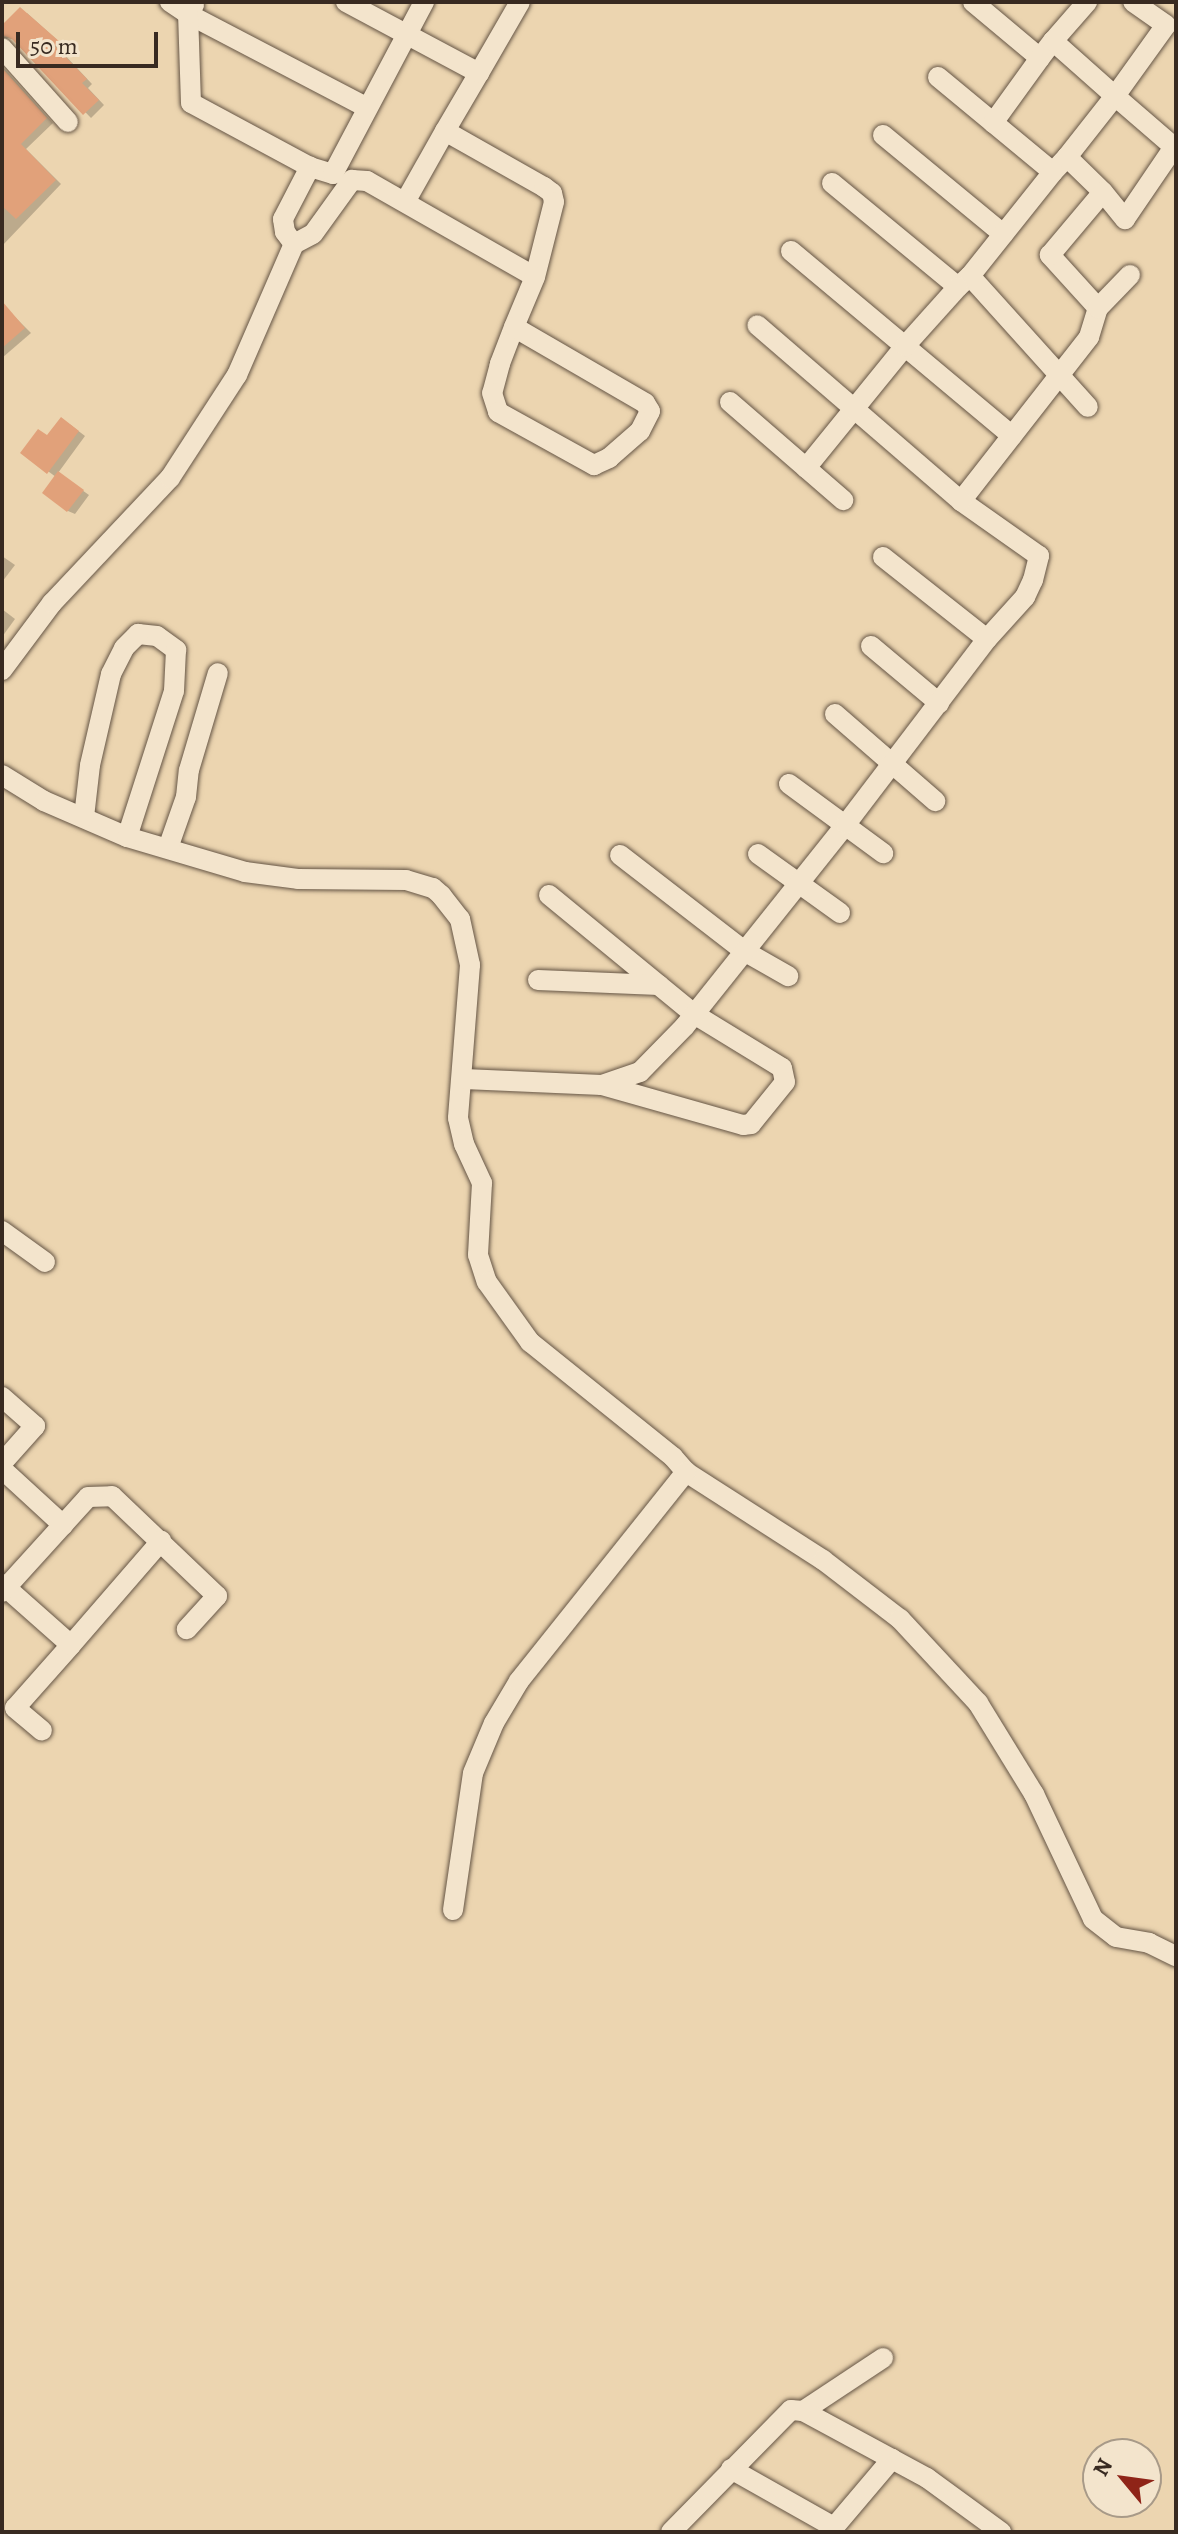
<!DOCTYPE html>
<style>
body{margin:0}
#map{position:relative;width:1178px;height:2534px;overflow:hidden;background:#ecd5b0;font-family:Alegreya,serif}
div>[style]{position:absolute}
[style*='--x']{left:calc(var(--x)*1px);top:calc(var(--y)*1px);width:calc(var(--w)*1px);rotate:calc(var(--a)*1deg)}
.shadow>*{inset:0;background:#0003}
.building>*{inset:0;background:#e1a17a}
.roads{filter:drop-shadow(0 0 2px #655545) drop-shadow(0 0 2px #655545)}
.minor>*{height:20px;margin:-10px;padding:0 10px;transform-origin:10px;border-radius:10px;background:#f3e4cc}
span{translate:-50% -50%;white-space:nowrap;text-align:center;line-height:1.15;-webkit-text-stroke:7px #f3e4cc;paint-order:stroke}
.frame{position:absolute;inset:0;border:4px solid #382a21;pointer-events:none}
.north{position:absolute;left:1082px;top:2438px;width:80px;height:80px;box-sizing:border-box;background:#f3e4cc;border:2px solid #a89a88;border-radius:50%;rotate:299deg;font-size:22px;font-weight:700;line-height:32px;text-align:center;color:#382a21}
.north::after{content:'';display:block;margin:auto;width:28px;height:36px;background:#8f2418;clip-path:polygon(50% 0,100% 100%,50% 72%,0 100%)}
.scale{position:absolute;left:16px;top:32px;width:142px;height:36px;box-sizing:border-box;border:4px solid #382a21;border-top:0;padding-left:10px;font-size:24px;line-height:28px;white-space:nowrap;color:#382a21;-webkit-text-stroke:6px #f3e4cc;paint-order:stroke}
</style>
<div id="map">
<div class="shadow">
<i style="clip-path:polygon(27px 13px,65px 47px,61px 51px,92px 84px,88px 88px,104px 105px,91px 118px,15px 40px,8px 38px,2px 41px,2px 28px)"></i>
<i style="clip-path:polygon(2px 66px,53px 123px,26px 149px,61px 184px,2px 246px)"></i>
<i style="clip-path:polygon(9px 311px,31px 333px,2px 358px,2px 317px)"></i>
<i style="clip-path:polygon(68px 423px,85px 436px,58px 473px,89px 495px,75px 514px,68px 511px,56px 477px,23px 453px)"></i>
<i style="clip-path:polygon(2px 556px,15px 565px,2px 582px)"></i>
<i style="clip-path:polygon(2px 609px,15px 619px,2px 637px)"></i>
</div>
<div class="building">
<i style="clip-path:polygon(20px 7px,60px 42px,55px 46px,87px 79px,82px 83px,99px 100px,83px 115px,12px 39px,2px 35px,2px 25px)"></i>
<i style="clip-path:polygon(2px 68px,47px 118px,21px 144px,56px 180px,16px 219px,2px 206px)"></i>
<i style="clip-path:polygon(2px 301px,25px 328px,2px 348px)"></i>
<i style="clip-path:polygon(61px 417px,79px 431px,47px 474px,20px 453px,38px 429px,47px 435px)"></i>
<i style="clip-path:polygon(58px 471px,84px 490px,67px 512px,42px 493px)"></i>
</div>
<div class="roads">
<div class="minor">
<i style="--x:346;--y:2;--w:151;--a:28.1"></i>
<i style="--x:479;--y:73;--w:67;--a:120.4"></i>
<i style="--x:973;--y:2;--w:87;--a:39.9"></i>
<i style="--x:1040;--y:58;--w:21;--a:-53"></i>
<i style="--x:1053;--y:41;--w:83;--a:41.6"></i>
<i style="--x:1115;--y:96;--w:78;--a:128.2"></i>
<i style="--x:194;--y:5;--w:11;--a:124"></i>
<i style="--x:188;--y:14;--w:201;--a:27.6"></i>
<i style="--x:1053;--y:41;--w:52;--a:-48.9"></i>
<i style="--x:2;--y:48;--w:99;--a:48.3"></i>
<i style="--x:479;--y:73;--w:82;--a:-60"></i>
<i style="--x:938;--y:77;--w:149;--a:39.6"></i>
<i style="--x:1053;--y:172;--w:21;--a:-47"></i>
<i style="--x:1067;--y:157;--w:50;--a:44.2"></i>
<i style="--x:993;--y:123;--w:80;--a:-54.1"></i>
<i style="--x:883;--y:135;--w:156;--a:39.5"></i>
<i style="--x:310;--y:167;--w:24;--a:17"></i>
<i style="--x:333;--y:174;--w:195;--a:-62.1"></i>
<i style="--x:832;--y:183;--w:163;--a:39.5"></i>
<i style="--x:958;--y:287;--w:16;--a:-43"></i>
<i style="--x:970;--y:276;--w:176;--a:48"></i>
<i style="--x:405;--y:202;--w:81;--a:-60.6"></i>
<i style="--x:445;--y:131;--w:114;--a:29.5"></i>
<i style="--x:544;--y:187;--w:10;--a:37"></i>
<i style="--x:552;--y:193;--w:9;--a:77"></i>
<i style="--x:554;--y:202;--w:77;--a:104.2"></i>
<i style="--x:294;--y:244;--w:21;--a:-28"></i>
<i style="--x:313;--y:234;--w:67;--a:-54.2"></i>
<i style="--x:352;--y:180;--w:15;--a:4"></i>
<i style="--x:367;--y:181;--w:193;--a:29.7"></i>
<i style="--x:535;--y:277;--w:54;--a:112.8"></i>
<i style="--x:514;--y:327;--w:40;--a:111"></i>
<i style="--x:500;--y:364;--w:30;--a:105"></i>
<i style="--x:492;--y:393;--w:20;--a:72"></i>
<i style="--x:498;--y:412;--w:110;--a:28.9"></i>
<i style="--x:594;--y:465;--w:17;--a:-25"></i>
<i style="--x:609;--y:458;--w:41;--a:-41.1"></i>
<i style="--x:640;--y:431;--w:22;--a:-63"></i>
<i style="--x:650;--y:411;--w:9;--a:-122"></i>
<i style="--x:645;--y:403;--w:151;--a:-149.9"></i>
<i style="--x:791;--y:251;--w:288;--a:39.9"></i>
<i style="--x:970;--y:276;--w:133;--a:-51.4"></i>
<i style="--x:1098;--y:308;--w:72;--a:-132.2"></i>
<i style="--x:1050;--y:255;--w:82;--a:-49.9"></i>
<i style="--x:1103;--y:192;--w:35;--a:51"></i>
<i style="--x:1125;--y:219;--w:87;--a:-55.8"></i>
<i style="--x:1174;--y:147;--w:78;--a:-139.2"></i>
<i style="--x:1115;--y:96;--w:87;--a:-54.3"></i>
<i style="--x:1166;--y:25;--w:40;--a:-145.1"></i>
<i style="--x:730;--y:402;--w:150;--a:40.9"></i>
<i style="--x:806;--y:468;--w:157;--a:-50.9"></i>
<i style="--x:905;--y:346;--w:79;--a:-48.1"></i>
<i style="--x:961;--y:501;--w:208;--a:-52"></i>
<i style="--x:1089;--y:337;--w:30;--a:-73"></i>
<i style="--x:1098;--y:308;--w:46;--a:-45.9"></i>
<i style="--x:883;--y:557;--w:132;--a:38.3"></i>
<i style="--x:871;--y:646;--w:89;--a:40"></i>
<i style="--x:2;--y:670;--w:84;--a:-53.3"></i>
<i style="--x:52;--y:603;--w:172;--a:-46.7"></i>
<i style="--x:170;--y:478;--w:123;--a:-57"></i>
<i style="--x:237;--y:375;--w:143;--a:-66.5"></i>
<i style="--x:294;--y:244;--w:15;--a:-127"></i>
<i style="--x:285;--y:232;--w:13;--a:-99"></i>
<i style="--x:283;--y:219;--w:59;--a:-62.6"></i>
<i style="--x:310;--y:167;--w:135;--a:-151.7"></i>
<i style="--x:191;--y:103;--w:89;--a:-91.9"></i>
<i style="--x:188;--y:14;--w:22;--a:-146"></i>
<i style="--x:835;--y:714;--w:133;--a:41"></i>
<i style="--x:2;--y:775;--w:49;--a:31.8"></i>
<i style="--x:44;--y:801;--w:90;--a:23.4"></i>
<i style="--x:127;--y:837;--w:123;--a:16.5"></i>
<i style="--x:245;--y:872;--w:53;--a:7.5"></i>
<i style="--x:298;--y:879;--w:108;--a:0.5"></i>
<i style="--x:406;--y:880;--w:28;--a:17"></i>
<i style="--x:433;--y:888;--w:11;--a:41"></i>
<i style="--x:441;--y:895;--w:31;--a:52"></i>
<i style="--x:460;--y:919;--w:47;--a:77.7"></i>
<i style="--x:470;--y:965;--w:153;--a:94.5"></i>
<i style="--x:458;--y:1118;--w:27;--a:77"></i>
<i style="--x:464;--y:1144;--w:43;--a:65.2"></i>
<i style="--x:482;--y:1183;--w:72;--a:93.2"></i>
<i style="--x:478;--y:1255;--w:28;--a:72"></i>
<i style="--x:487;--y:1282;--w:74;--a:54.4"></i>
<i style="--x:530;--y:1342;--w:184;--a:38.8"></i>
<i style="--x:673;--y:1457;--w:20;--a:49"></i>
<i style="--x:686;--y:1472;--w:163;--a:32.7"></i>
<i style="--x:823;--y:1560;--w:97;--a:37.5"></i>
<i style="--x:900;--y:1619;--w:115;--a:47.1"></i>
<i style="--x:978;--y:1703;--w:107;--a:58.4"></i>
<i style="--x:1034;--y:1794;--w:138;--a:64.7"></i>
<i style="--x:1093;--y:1919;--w:29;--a:38"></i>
<i style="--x:1116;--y:1937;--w:34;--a:10"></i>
<i style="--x:1149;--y:1943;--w:30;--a:26"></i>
<i style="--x:789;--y:784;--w:117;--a:36.3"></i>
<i style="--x:84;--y:817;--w:52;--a:-83.4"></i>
<i style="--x:90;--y:765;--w:93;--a:-77"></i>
<i style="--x:111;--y:674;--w:29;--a:-63"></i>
<i style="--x:124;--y:648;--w:20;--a:-45"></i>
<i style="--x:138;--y:634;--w:19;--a:6"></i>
<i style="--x:157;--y:636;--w:24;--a:36"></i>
<i style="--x:176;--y:650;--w:41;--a:92.8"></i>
<i style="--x:174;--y:691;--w:153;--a:107.8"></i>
<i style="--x:168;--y:848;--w:54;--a:-70.6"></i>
<i style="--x:186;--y:797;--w:27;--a:-84"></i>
<i style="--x:189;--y:770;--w:101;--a:-73.4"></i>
<i style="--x:758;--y:854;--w:101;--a:35.7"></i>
<i style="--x:620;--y:855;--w:157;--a:37.7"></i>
<i style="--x:744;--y:951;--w:51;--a:29.6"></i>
<i style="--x:549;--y:895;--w:188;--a:39.4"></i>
<i style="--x:694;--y:1014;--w:103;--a:31.5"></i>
<i style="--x:782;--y:1068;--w:14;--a:78"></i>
<i style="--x:785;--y:1082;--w:54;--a:129"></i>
<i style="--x:751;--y:1124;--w:8;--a:173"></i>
<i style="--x:743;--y:1125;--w:147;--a:-164.2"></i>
<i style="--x:538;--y:980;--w:121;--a:2.4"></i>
<i style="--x:464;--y:1079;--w:138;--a:2.5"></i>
<i style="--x:602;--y:1085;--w:40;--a:-18.9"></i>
<i style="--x:640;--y:1072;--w:64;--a:-45.6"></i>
<i style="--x:685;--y:1026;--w:258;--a:-51.4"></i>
<i style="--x:846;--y:824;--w:233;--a:-52.7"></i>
<i style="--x:987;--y:639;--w:57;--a:-47.9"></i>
<i style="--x:1025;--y:597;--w:19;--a:-65"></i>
<i style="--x:1033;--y:580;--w:25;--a:-76"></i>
<i style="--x:1039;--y:556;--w:95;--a:-144.8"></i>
<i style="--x:961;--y:501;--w:269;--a:-139.2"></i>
<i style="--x:2;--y:1231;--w:53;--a:35.8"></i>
<i style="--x:2;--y:1397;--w:44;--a:41.3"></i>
<i style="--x:35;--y:1426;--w:50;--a:131.7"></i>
<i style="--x:2;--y:1469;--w:83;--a:42.6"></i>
<i style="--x:2;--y:1584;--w:92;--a:41.5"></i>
<i style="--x:71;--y:1645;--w:84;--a:131.6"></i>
<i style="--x:15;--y:1708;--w:35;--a:40"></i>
<i style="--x:2;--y:1592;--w:128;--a:-47.8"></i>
<i style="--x:88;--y:1497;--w:24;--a:-2"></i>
<i style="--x:112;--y:1496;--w:145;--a:43.6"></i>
<i style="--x:217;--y:1596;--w:45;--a:132.3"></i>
<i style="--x:71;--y:1645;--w:138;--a:-49.1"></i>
<i style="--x:453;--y:1910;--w:138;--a:-81.7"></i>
<i style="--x:473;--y:1773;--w:54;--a:-67.2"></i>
<i style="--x:494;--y:1723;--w:49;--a:-59.2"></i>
<i style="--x:519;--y:1681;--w:268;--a:-51.4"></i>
<i style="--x:803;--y:2411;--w:96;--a:-33.5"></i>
<i style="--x:731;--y:2469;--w:118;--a:29.4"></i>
<i style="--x:671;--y:2532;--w:171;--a:-45.5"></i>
<i style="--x:791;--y:2410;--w:12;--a:5"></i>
<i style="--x:803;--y:2411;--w:141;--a:28.4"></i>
<i style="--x:927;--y:2478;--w:92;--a:36.1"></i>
<i style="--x:830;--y:2532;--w:96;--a:-49.7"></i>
</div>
</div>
<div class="frame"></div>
<div class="north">N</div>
<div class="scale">50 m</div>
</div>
